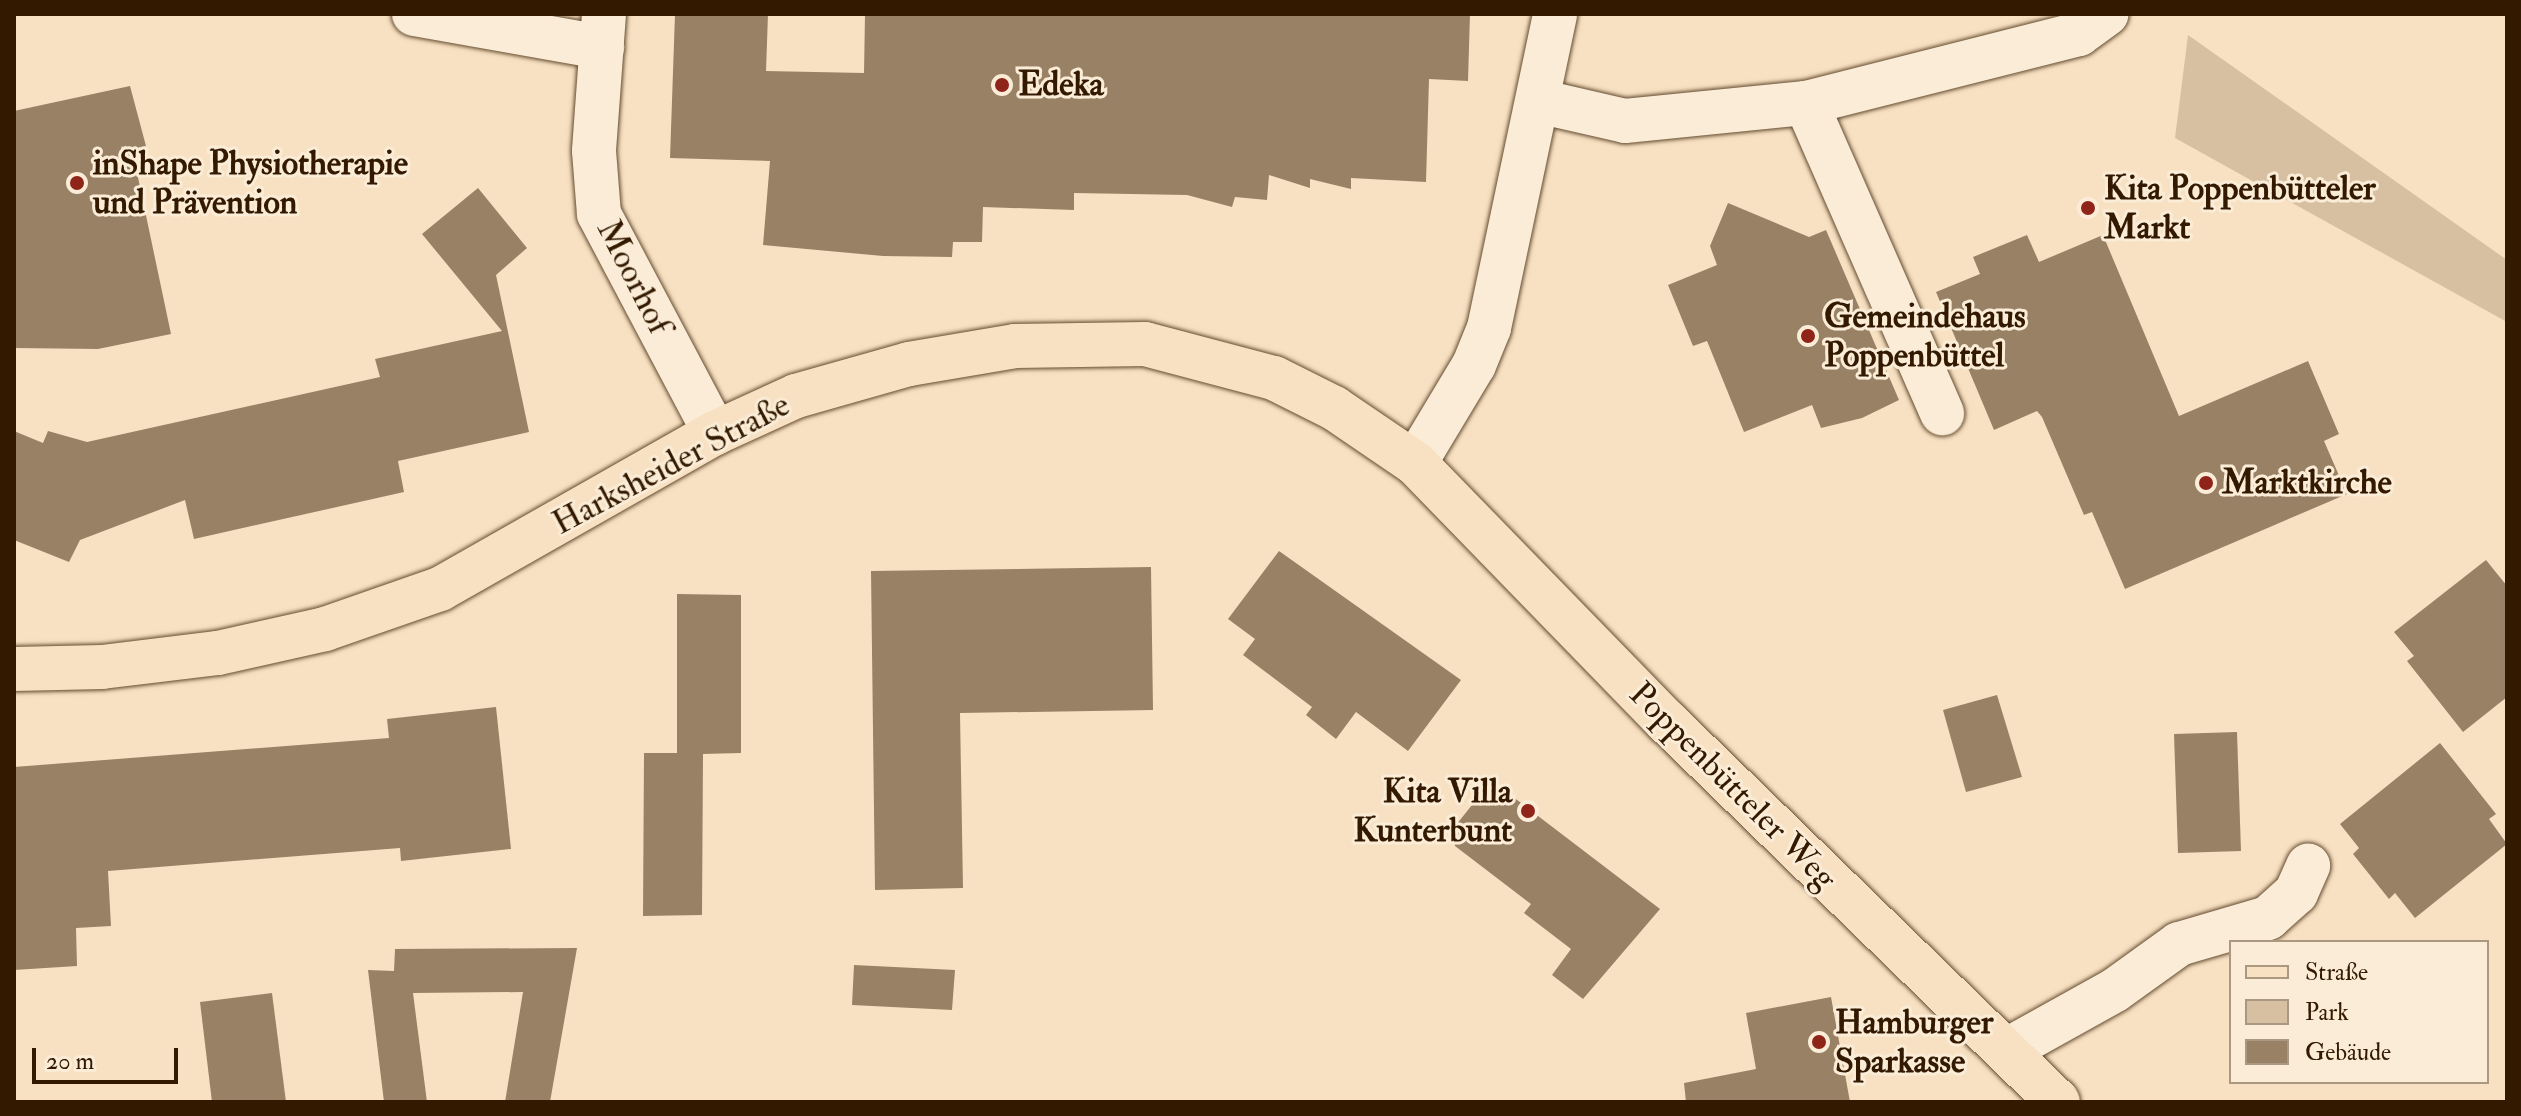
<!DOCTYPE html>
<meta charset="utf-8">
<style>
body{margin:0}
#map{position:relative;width:2521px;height:1116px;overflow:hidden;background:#f8e1c2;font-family:"IM FELL Double Pica",serif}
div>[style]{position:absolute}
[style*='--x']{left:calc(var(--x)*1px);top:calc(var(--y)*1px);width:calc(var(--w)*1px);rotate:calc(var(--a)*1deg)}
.green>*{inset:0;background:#d7bfa1}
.building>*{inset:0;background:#998165}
.roads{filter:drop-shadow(0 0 2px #644b30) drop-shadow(0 0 2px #644b30)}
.minor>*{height:44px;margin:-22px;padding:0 22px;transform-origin:22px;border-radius:22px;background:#faecd7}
.major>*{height:44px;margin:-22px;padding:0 22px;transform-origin:22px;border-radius:22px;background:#f8e1c2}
.dots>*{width:22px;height:22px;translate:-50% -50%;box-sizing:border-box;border:4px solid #faecd7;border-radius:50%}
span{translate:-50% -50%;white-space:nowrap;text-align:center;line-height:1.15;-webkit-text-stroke:6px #faecd7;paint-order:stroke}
.poi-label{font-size:34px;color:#331900;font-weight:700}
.left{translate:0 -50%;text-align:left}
.right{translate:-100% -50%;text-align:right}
.street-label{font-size:34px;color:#331900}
.frame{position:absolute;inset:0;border:16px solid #331900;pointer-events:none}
.legend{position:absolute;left:2229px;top:940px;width:260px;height:144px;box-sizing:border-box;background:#faecd7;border:2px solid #aa9881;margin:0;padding:10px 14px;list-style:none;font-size:24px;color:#331900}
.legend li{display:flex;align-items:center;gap:16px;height:40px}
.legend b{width:40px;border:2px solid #aa9881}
.scale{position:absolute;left:32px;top:1048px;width:146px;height:36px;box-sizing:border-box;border:4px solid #331900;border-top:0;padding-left:10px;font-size:24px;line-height:28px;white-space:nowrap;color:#331900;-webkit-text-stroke:6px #faecd7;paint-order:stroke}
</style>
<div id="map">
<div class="green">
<i style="clip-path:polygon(2188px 35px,2507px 260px,2507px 322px,2175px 138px)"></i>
</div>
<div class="building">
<i style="clip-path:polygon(675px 14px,768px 14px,766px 71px,864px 73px,865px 14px,1470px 14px,1468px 81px,1429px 79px,1426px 182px,1351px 178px,1351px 189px,1310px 179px,1310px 188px,1269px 175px,1267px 200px,1235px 197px,1232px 207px,1187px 195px,1074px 193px,1074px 210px,983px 207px,982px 242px,953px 242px,952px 257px,883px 256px,763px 245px,770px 161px,670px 158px)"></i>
<i style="clip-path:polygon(130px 86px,146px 146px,132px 149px,171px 334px,98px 349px,14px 348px,14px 111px)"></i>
<i style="clip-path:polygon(478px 188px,527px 248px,496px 275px,529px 432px,398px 461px,404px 492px,194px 539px,185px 500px,80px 540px,69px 562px,14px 540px,14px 431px,43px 443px,48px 431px,87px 442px,380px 377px,375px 359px,502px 331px,422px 234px)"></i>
<i style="clip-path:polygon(1728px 203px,1809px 237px,1826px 230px,1899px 400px,1862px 418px,1821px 428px,1812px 405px,1744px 432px,1707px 341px,1693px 346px,1668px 285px,1717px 265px,1710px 246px)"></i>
<i style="clip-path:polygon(2027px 235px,2039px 262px,2103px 235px,2179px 416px,2308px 361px,2339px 434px,2324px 441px,2347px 494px,2125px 589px,2092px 512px,2084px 515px,2042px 417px,2037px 411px,1994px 430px,1936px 292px,1980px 274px,1973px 257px)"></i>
<i style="clip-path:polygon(1279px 551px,1461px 680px,1408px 751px,1356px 712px,1336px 739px,1306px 715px,1312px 707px,1243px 655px,1255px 639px,1228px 619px)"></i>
<i style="clip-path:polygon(2486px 560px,2507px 586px,2507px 697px,2463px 732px,2407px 661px,2414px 656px,2394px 632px)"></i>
<i style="clip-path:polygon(1151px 567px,1153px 710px,960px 713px,963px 888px,875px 890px,871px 571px)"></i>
<i style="clip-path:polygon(677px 594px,741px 595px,741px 753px,703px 754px,702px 915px,643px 916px,644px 753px,677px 753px)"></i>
<i style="clip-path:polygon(1997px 695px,2022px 777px,1966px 792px,1943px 710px)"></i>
<i style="clip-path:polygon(496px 707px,511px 849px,401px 861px,400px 848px,108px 871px,111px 926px,76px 928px,77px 966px,14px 970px,14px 767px,389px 738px,387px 719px)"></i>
<i style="clip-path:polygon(2237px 732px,2241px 851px,2178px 853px,2174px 734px)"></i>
<i style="clip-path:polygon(2440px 743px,2496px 814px,2489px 819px,2507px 844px,2415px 918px,2395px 893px,2389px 899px,2353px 854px,2359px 848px,2340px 824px)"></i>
<i style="clip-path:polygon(1500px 787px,1660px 909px,1583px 999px,1552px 975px,1571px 949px,1524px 913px,1531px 904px,1455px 846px,1452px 830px,1484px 790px)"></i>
<i style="clip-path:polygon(577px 948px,550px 1102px,505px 1102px,523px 992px,413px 993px,427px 1102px,384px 1102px,368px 970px,394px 971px,395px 949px)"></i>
<i style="clip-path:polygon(854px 965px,955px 970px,952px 1010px,852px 1005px)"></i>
<i style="clip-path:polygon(272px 993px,286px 1102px,212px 1102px,200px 1002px)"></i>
<i style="clip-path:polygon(1831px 997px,1850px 1102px,1686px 1102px,1684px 1083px,1756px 1069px,1746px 1013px)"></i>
</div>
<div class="roads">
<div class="minor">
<i style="--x:414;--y:14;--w:191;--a:10"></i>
<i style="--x:604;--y:14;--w:137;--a:94.2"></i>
<i style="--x:594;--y:151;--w:63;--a:85.5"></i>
<i style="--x:599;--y:214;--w:248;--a:62.1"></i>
<i style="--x:1538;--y:101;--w:89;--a:12.9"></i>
<i style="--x:1625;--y:121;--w:182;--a:-5.7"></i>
<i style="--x:1806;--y:103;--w:282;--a:-14.2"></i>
<i style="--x:2079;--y:34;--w:34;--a:-36"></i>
<i style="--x:1806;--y:103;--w:339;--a:66.3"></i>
<i style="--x:1415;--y:463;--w:114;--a:-59"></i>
<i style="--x:1474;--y:365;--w:40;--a:-68"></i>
<i style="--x:1489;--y:328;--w:321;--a:-78.1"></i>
<i style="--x:2009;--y:1049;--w:121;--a:-29.1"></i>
<i style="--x:2115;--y:990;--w:79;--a:-35.7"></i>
<i style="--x:2179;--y:944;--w:93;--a:-16.3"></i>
<i style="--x:2268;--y:918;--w:38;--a:-42"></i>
<i style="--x:2296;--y:893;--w:30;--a:-66"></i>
</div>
<div class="major">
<i style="--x:14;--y:669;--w:88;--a:-1.3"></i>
<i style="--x:102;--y:667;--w:117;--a:-6.9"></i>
<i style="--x:218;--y:653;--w:110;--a:-12.6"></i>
<i style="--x:325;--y:629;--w:122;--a:-19.2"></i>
<i style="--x:440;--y:589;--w:316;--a:-29.6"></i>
<i style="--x:715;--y:433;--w:89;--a:-24.6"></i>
<i style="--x:796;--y:396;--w:117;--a:-15.8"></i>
<i style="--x:909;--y:364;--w:108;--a:-9.6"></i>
<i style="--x:1015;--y:346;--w:130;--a:-0.9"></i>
<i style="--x:1145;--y:344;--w:133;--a:14.8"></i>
<i style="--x:1274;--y:378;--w:67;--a:26.6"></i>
<i style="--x:1334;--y:408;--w:98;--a:34.2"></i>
<i style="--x:1415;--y:463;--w:361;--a:45.8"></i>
<i style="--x:1667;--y:722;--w:545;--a:44.18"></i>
</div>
</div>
<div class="dots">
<i style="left:1002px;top:85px;background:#8f2418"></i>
<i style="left:77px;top:183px;background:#8f2418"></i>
<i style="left:2088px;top:208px;background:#8f2418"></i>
<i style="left:1808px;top:336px;background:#8f2418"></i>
<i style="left:2206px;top:483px;background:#8f2418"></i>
<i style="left:1528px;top:811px;background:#8f2418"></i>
<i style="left:1819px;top:1042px;background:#8f2418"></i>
</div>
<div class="poi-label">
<span class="left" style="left:1018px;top:85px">Edeka</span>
<span class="left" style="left:93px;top:183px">inShape Physiotherapie<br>und Prävention</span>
<span class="left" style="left:2104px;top:208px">Kita Poppenbütteler<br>Markt</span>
<span class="left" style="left:1824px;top:336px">Gemeindehaus<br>Poppenbüttel</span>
<span class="left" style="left:2222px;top:483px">Marktkirche</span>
<span class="right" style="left:1512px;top:811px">Kita Villa<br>Kunterbunt</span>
<span class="left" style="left:1835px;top:1042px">Hamburger<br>Sparkasse</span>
</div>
<div class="street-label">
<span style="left:634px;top:277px;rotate:63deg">Moorhof</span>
<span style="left:671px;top:464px;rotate:-28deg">Harksheider Straße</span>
<span style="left:1733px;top:786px;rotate:45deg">Poppenbütteler Weg</span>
</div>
<div class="frame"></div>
<ul class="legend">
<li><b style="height:10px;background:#f8e1c2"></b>Straße</li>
<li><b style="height:22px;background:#d7bfa1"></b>Park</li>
<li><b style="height:22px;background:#998165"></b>Gebäude</li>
</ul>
<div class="scale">20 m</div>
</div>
